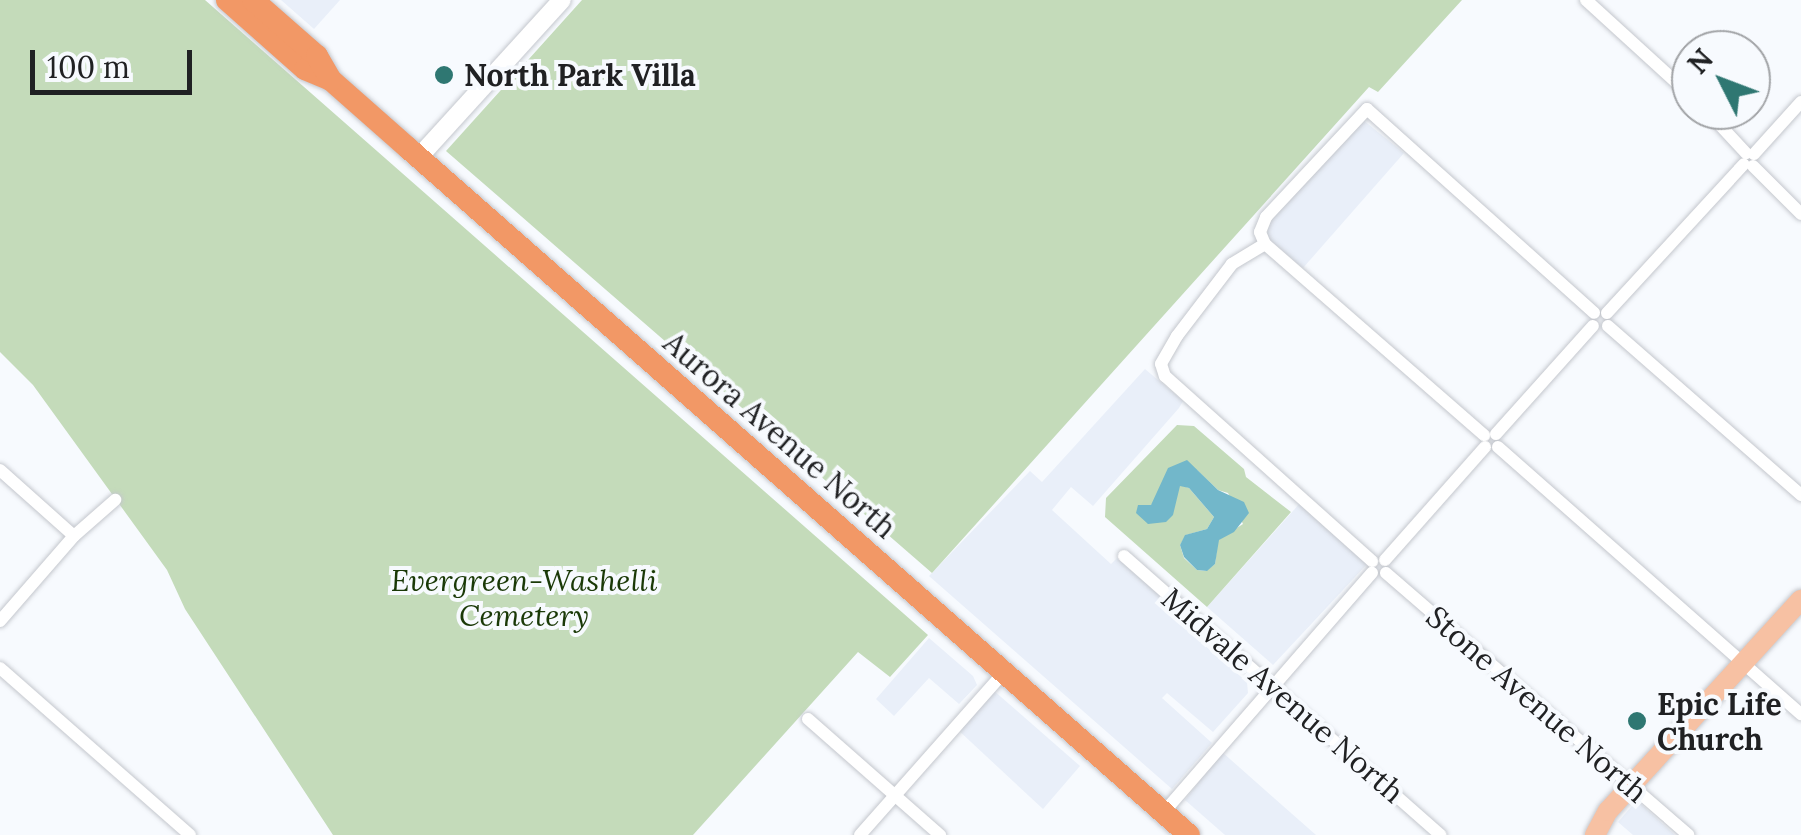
<!DOCTYPE html>
<style>
body{margin:0}
#map{position:relative;width:1801px;height:835px;overflow:hidden;background:#f7fafe;font-family:Lora,serif}
div>[style]{position:absolute}
[style*='--x']{left:calc(var(--x)*1px);top:calc(var(--y)*1px);width:calc(var(--w)*1px);rotate:calc(var(--a)*1deg)}
.built>*{inset:0;background:#e9eff9}
.green>*{inset:0;background:#c4dbba}
.water>*{inset:0;background:#72b7ca}
.roads{filter:drop-shadow(0 0 2px #c4c7cd) drop-shadow(0 0 2px #c4c7cd)}
.street>*{height:12px;margin:-6px;padding:0 6px;transform-origin:6px;border-radius:6px;background:#fff}
.secondary>*{height:18px;margin:-9px;padding:0 9px;transform-origin:9px;border-radius:9px;background:#fff}
.primary>*{height:20px;margin:-10px;padding:0 10px;transform-origin:10px;border-radius:10px;background:#f7c1a3}
.highway>*{height:22px;margin:-11px;padding:0 11px;transform-origin:11px;border-radius:11px;background:#f29866}
.dots>*{width:28px;height:28px;translate:-50% -50%;box-sizing:border-box;border:5px solid #f7fafe;border-radius:50%}
span{translate:-50% -50%;white-space:nowrap;text-align:center;line-height:1.15;-webkit-text-stroke:8px #f7fafe;paint-order:stroke}
.poi-label{font-size:30px;color:#202123;font-weight:700}
.left{translate:0 -50%;text-align:left}
.street-label{font-size:30px;color:#202123}
.park-label{font-size:30px;color:#1a3907;font-style:italic}
.north{position:absolute;left:1671px;top:30px;width:100px;height:100px;box-sizing:border-box;background:#f7fafe;border:2px solid #a1a3a6;border-radius:50%;rotate:312deg;font-size:28px;font-weight:700;line-height:40px;text-align:center;color:#202123}
.north::after{content:'';display:block;margin:auto;width:35px;height:45px;background:#2f7772;clip-path:polygon(50% 0,100% 100%,50% 72%,0 100%)}
.scale{position:absolute;left:30px;top:50px;width:162px;height:45px;box-sizing:border-box;border:5px solid #202123;border-top:0;padding-left:12px;font-size:30px;line-height:35px;white-space:nowrap;color:#202123;-webkit-text-stroke:8px #f7fafe;paint-order:stroke}
</style>
<div id="map">
<div class="built">
<i style="clip-path:polygon(281px 0,340px 0,314px 29px)"></i>
<i style="clip-path:polygon(1363px 120px,1404px 153px,1303px 268px,1268px 239px,1268px 222px)"></i>
<i style="clip-path:polygon(1145px 369px,1183px 401px,1179px 408px,1093px 506px,1071px 487px,1052px 510px,1111px 564px,1117px 558px,1192px 624px,1188px 631px,1247px 682px,1248px 693px,1213px 732px,1167px 693px,1162px 698px,1212px 743px,1172px 789px,929px 576px,1030px 471px,1042px 482px)"></i>
<i style="clip-path:polygon(1301px 502px,1369px 562px,1273px 665px,1207px 607px)"></i>
<i style="clip-path:polygon(929px 638px,973px 676px,977px 685px,959px 704px,929px 678px,894px 716px,876px 699px)"></i>
<i style="clip-path:polygon(993px 690px,1080px 766px,1043px 809px,957px 729px)"></i>
<i style="clip-path:polygon(1222px 752px,1316px 835px,1225px 835px,1185px 800px)"></i>
<i style="clip-path:polygon(1641px 804px,1664px 825px,1675px 835px,1633px 835px,1618px 822px,1632px 806px)"></i>
</div>
<div class="green">
<i style="clip-path:polygon(0 0,205px 0,928px 635px,890px 677px,858px 652px,693px 835px,333px 835px,185px 609px,167px 570px,33px 385px,0 352px)"></i>
<i style="clip-path:polygon(582px 0,1462px 0,1378px 92px,1369px 87px,932px 573px,446px 151px)"></i>
<i style="clip-path:polygon(evenodd,1177px 425px,1194px 426px,1244px 469px,1246px 477px,1291px 512px,1207px 607px,1105px 517px,1106px 498px,1177px 425px,1197px 470px,1218px 490px,1228px 493px,1243px 524px,1218px 540px,1215px 564px,1206px 571px,1197px 570px,1184px 558px,1180px 545px,1186px 535px,1207px 529px,1214px 517px,1189px 488px,1180px 485px,1175px 494px,1137px 513px,1139px 505px,1151px 505px,1197px 470px)"></i>
</div>
<div class="water">
<i style="clip-path:polygon(1187px 460px,1218px 490px,1244px 502px,1249px 513px,1234px 532px,1219px 540px,1215px 564px,1207px 571px,1197px 570px,1184px 557px,1180px 545px,1185px 535px,1207px 529px,1214px 517px,1189px 488px,1180px 486px,1173px 515px,1166px 522px,1148px 524px,1136px 513px,1138px 505px,1151px 505px,1168px 468px)"></i>
</div>
<div class="roads">
<div class="street">
<i style="--x:1586;--y:0;--w:142;--a:42.4"></i>
<i style="--x:1706;--y:110;--w:59;--a:47.1"></i>
<i style="--x:1754;--y:154;--w:70;--a:-47.9"></i>
<i style="--x:1753;--y:166;--w:68;--a:45"></i>
<i style="--x:1265;--y:244;--w:13;--a:-113"></i>
<i style="--x:1260;--y:232;--w:16;--a:-68"></i>
<i style="--x:1266;--y:217;--w:148;--a:-46.9"></i>
<i style="--x:1367;--y:109;--w:305;--a:41.9"></i>
<i style="--x:1265;--y:244;--w:39;--a:149"></i>
<i style="--x:1232;--y:264;--w:91;--a:127.4"></i>
<i style="--x:1177;--y:336;--w:32;--a:120"></i>
<i style="--x:1161;--y:364;--w:13;--a:72"></i>
<i style="--x:1165;--y:376;--w:278;--a:41.8"></i>
<i style="--x:1265;--y:244;--w:291;--a:41.1"></i>
<i style="--x:1607;--y:313;--w:202;--a:-47.4"></i>
<i style="--x:1608;--y:326;--w:257;--a:41.2"></i>
<i style="--x:1496;--y:434;--w:145;--a:-48.1"></i>
<i style="--x:1498;--y:447;--w:404;--a:41.4"></i>
<i style="--x:0;--y:470;--w:99;--a:41.7"></i>
<i style="--x:1124;--y:556;--w:422;--a:41.4"></i>
<i style="--x:1385;--y:560;--w:151;--a:-48.5"></i>
<i style="--x:1386;--y:573;--w:400;--a:40.9"></i>
<i style="--x:0;--y:621;--w:113;--a:-49"></i>
<i style="--x:74;--y:536;--w:55;--a:-41.3"></i>
<i style="--x:0;--y:668;--w:253;--a:41.3"></i>
<i style="--x:808;--y:719;--w:176;--a:41.3"></i>
<i style="--x:1164;--y:812;--w:317;--a:-49"></i>
<i style="--x:860;--y:835;--w:220;--a:-48.5"></i>
</div>
<div class="secondary">
<i style="--x:419;--y:157;--w:212;--a:-47.7"></i>
</div>
<div class="primary">
<i style="--x:1595;--y:835;--w:27;--a:-62"></i>
<i style="--x:1608;--y:811;--w:286;--a:-47.6"></i>
</div>
<div class="highway">
<i style="--x:227;--y:0;--w:104;--a:41.5"></i>
<i style="--x:305;--y:69;--w:28;--a:23"></i>
<i style="--x:331;--y:80;--w:103;--a:41.4"></i>
<i style="--x:408;--y:148;--w:1040;--a:41.34"></i>
<i style="--x:253;--y:0;--w:85;--a:41.2"></i>
<i style="--x:317;--y:56;--w:28;--a:60"></i>
</div>
</div>
<div class="dots">
<i style="left:444px;top:75px;background:#2f7772"></i>
<i style="left:1637px;top:721px;background:#2f7772"></i>
</div>
<div class="poi-label">
<span class="left" style="left:464px;top:75px">North Park Villa</span>
<span class="left" style="left:1657px;top:721px">Epic Life<br>Church</span>
</div>
<div class="street-label">
<span style="left:780px;top:435px;rotate:41deg">Aurora Avenue North</span>
<span style="left:1283px;top:695px;rotate:41deg">Midvale Avenue North</span>
<span style="left:1537px;top:704px;rotate:41deg">Stone Avenue North</span>
</div>
<div class="park-label">
<span style="left:524px;top:597px">Evergreen-Washelli<br>Cemetery</span>
</div>
<div class="north">N</div>
<div class="scale">100 m</div>
</div>
